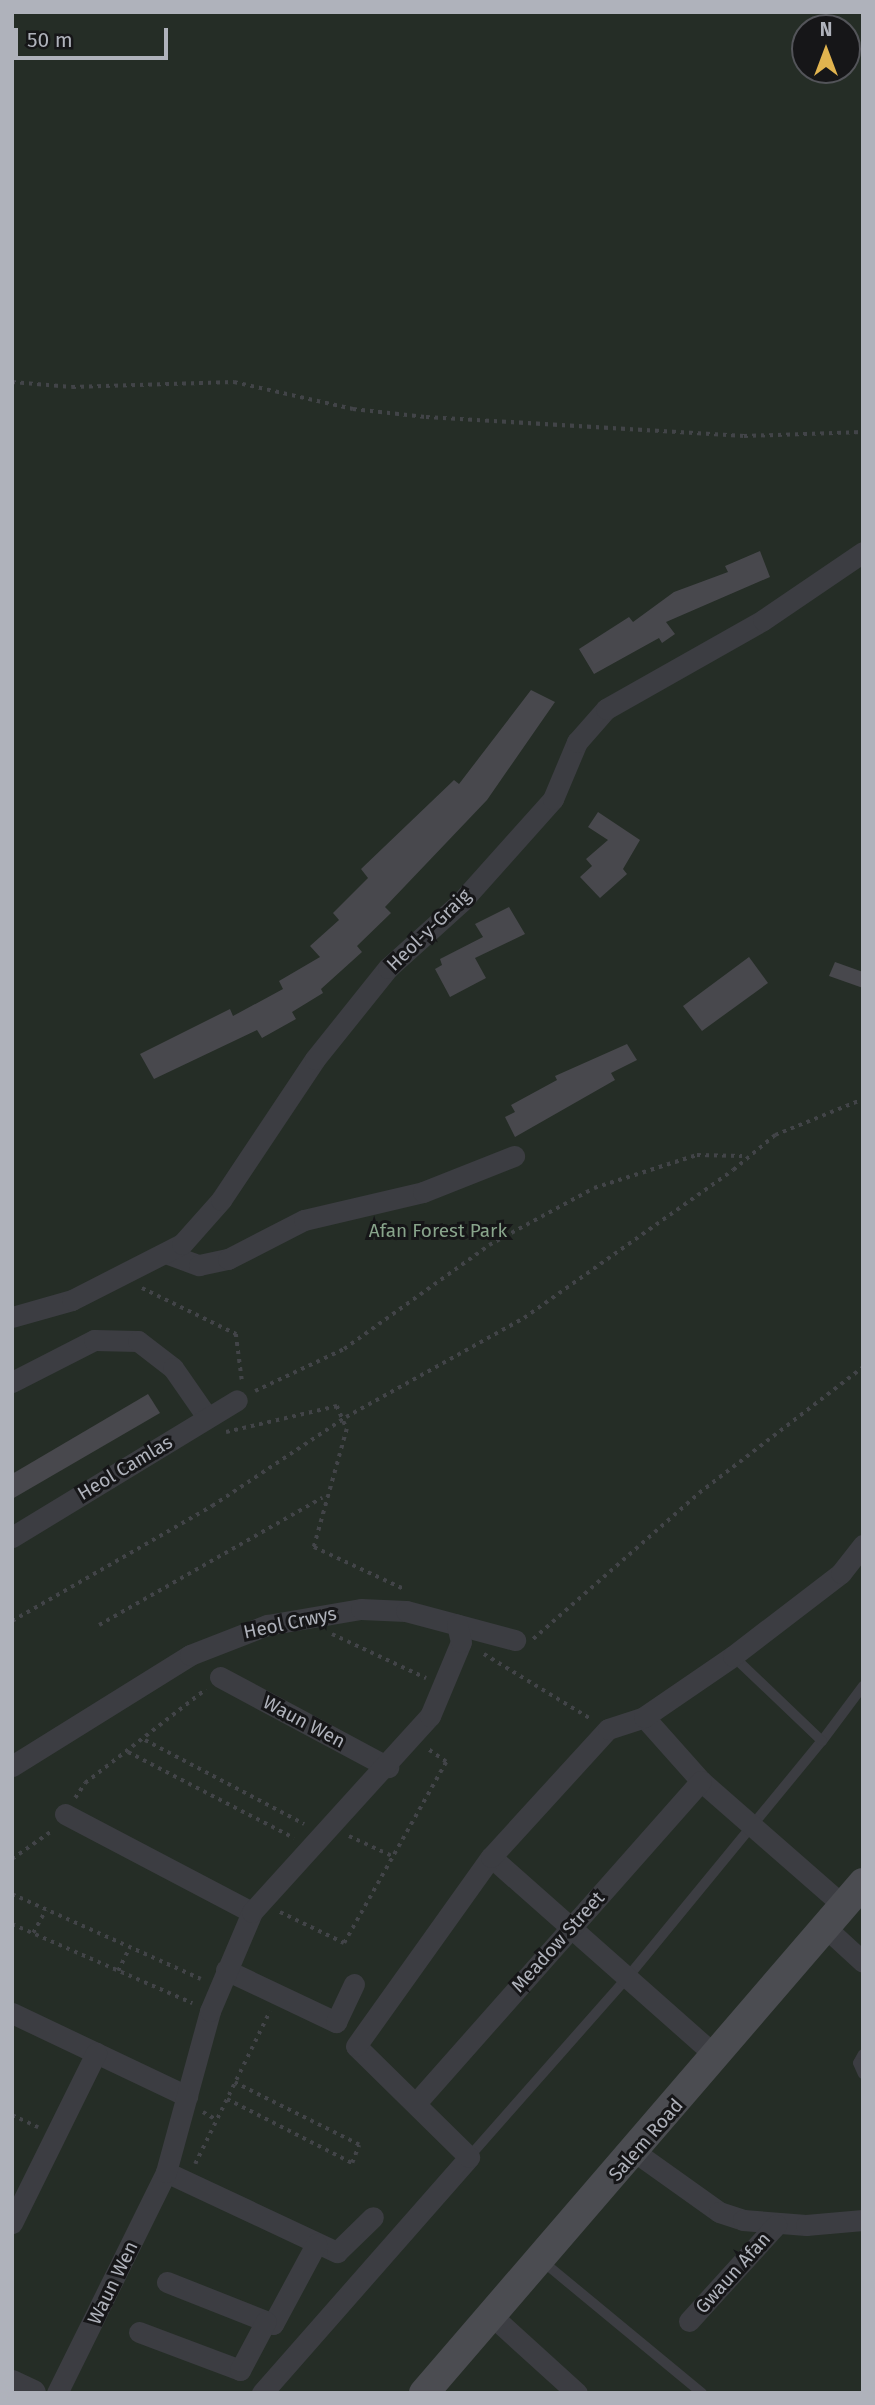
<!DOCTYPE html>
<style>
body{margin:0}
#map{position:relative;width:875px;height:2405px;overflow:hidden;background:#1b1b1d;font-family:"Fira Sans",sans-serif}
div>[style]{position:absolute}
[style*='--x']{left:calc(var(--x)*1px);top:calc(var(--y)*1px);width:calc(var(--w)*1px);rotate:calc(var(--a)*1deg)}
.green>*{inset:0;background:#252d26}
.building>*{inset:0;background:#48484d}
.path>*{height:3.5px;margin-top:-1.75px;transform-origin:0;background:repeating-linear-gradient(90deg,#424448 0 3.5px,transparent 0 8.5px)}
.service>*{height:10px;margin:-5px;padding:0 5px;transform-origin:5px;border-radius:5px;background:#3c3d42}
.minor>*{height:21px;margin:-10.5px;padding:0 10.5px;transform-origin:10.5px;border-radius:10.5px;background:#3c3d42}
.tertiary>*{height:26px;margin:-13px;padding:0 13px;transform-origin:13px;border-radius:13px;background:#3c3d42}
.secondary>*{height:30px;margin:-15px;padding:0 15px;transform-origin:15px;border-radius:15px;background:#4b4c51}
span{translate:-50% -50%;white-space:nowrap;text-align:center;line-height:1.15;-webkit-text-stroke:6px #161618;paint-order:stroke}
.street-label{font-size:19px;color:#afb2bb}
.park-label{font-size:19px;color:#88a48b}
.frame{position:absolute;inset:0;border:14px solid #afb2bb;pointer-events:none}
.north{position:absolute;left:791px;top:14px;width:70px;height:70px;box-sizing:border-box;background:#161618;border:2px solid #535459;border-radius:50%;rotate:0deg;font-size:19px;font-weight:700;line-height:28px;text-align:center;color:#afb2bb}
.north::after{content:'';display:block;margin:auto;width:24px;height:32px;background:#e1b44f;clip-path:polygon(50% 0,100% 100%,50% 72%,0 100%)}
.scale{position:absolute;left:14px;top:28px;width:154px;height:32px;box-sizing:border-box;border:4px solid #afb2bb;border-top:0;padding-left:9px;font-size:21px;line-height:24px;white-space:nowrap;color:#afb2bb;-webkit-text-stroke:5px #161618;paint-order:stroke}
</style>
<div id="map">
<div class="green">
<i style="clip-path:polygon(evenodd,12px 12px,863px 12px,863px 2393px,12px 2393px,12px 12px,805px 28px,847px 28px,847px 70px,805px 70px,805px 28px)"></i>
</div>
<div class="building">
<i style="clip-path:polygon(760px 551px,770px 577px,666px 622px,675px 634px,662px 643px,659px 638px,594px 674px,579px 649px,629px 617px,633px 622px,674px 592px,728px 572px,725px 566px)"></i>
<i style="clip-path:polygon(531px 690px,555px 702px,487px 800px,385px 907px,391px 913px,357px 946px,362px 952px,321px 989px,323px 993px,292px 1012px,296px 1019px,262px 1038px,257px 1030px,154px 1079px,140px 1054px,230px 1009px,233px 1016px,283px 989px,279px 981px,320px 957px,310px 946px,339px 920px,333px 913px,368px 878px,361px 869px,454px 780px,459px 784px)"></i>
<i style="clip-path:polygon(598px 812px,640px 840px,623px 869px,627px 874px,600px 898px,580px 877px,592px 866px,586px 859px,608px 840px,588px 827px)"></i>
<i style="clip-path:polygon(509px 907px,525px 934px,475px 958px,486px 978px,450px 997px,435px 969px,442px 965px,440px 959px,483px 937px,475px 924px)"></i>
<i style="clip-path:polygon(749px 957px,768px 983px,702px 1031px,683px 1006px)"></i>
<i style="clip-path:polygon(835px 962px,863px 972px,863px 988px,829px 976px)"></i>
<i style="clip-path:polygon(627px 1044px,637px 1060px,611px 1073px,615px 1080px,515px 1137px,505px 1117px,515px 1112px,511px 1105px,557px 1080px,555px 1076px)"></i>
<i style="clip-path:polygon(148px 1394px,160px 1413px,12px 1499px,12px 1474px)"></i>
</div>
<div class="path">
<i style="--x:12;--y:382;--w:60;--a:4.8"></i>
<i style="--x:72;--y:387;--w:162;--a:-1.8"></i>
<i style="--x:234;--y:382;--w:122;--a:12.8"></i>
<i style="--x:353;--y:409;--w:73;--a:6.3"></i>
<i style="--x:426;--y:417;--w:319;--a:3.4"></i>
<i style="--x:744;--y:436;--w:119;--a:-1.9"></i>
<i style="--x:142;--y:1288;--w:105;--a:26.1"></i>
<i style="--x:236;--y:1334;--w:46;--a:82.6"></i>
<i style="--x:255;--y:1391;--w:98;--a:-25.3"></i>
<i style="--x:344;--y:1349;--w:178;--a:-35.6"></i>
<i style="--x:489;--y:1245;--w:119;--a:-28.5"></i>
<i style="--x:594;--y:1188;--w:108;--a:-17.8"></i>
<i style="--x:697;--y:1155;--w:45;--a:1.3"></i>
<i style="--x:226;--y:1432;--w:114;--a:-13.2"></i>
<i style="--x:337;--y:1406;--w:25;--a:67"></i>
<i style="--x:347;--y:1429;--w:123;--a:105.6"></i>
<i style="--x:314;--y:1547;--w:99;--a:25"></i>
<i style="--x:12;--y:1621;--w:231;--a:-29.9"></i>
<i style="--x:212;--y:1506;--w:161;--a:-33.6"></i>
<i style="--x:346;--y:1417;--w:204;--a:-29.1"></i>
<i style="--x:524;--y:1318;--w:256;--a:-35.3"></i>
<i style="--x:733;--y:1170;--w:55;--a:-39.8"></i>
<i style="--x:775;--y:1135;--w:95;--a:-22.2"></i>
<i style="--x:99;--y:1625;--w:257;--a:-29.7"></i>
<i style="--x:332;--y:1634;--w:104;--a:25.1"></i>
<i style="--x:533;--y:1639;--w:221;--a:-41.3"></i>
<i style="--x:699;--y:1493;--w:207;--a:-37.5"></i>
<i style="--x:484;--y:1654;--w:125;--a:31.3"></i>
<i style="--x:145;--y:1740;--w:180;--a:27.8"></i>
<i style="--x:128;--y:1752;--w:187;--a:27.4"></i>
<i style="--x:75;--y:1798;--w:18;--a:-56"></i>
<i style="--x:85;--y:1783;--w:153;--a:-37.8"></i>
<i style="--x:349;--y:1836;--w:47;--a:24.9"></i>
<i style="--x:12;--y:1859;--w:50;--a:-35.3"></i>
<i style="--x:12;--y:1894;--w:207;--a:24.2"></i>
<i style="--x:280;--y:1912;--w:71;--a:25.8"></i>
<i style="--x:344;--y:1943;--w:208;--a:-60.6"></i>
<i style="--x:446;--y:1762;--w:24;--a:-145"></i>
<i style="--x:12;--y:1924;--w:197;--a:23.7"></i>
<i style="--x:33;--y:1933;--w:26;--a:-61"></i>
<i style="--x:118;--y:1971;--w:25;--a:-64"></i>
<i style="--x:227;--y:2099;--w:140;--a:27.1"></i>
<i style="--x:352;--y:2163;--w:19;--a:-69"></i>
<i style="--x:359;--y:2145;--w:139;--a:-153.4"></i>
<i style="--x:203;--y:2112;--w:16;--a:30"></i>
<i style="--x:12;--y:2115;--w:29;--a:25"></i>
<i style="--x:195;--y:2164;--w:170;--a:-63.9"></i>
</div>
<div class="service">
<i style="--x:822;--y:1741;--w:69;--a:-53.3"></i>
<i style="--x:863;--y:2054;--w:10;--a:119"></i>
<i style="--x:858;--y:2063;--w:12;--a:66"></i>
<i style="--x:469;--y:2157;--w:239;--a:-48.6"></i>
<i style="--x:627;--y:1978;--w:307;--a:-50.6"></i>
<i style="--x:822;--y:1741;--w:123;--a:-136.3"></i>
<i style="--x:541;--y:2260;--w:209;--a:39.6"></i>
</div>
<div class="minor">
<i style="--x:168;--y:1254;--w:33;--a:20"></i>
<i style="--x:199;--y:1265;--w:30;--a:-12"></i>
<i style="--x:228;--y:1259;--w:85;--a:-27.2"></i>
<i style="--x:304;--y:1220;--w:122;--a:-13.2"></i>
<i style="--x:423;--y:1192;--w:98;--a:-21.6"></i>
<i style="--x:12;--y:1317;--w:62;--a:-15.8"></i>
<i style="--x:72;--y:1300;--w:123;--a:-27"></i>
<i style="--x:182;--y:1244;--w:59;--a:-48.4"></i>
<i style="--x:221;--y:1200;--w:169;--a:-56.3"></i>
<i style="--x:315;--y:1059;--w:117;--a:-51.3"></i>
<i style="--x:388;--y:968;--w:98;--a:-42.1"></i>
<i style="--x:461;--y:902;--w:138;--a:-48.2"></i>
<i style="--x:553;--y:799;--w:62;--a:-67.2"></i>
<i style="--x:577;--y:742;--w:44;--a:-48.7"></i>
<i style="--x:606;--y:709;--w:180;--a:-29.5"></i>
<i style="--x:763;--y:620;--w:121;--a:-34.2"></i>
<i style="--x:12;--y:1382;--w:92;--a:-27.1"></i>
<i style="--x:94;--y:1340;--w:44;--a:1.3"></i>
<i style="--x:138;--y:1341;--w:44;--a:37.6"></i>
<i style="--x:173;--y:1368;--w:60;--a:55.2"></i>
<i style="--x:12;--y:1537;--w:263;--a:-31.3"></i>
<i style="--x:220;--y:1677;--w:191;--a:28.2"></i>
<i style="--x:644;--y:1717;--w:86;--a:48.3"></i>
<i style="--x:701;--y:1781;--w:190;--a:41.2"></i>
<i style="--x:12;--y:1766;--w:210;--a:-31.9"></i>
<i style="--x:190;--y:1655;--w:83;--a:-21.3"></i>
<i style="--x:267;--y:1625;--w:95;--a:-9.7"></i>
<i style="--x:361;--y:1609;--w:45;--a:2.5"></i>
<i style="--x:406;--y:1611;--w:113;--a:14.9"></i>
<i style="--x:65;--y:1814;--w:211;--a:27.7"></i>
<i style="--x:491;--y:1857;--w:302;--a:41.5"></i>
<i style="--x:826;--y:1928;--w:50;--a:42.6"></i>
<i style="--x:226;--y:1970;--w:122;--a:25.3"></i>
<i style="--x:336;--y:2022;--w:42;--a:-64.7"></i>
<i style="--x:12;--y:2013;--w:194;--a:25.4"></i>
<i style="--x:416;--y:2103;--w:430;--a:-48.5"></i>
<i style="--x:635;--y:2152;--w:103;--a:35.5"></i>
<i style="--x:719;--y:2212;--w:25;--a:18"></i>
<i style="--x:743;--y:2220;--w:63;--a:4.5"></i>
<i style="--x:806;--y:2225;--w:57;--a:-5"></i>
<i style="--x:166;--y:2172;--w:189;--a:25.1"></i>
<i style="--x:337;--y:2252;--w:50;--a:-44.2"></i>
<i style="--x:12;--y:2223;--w:190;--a:-63.7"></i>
<i style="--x:167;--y:2282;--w:114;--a:21.6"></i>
<i style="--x:273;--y:2324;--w:91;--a:-61.7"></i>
<i style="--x:491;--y:2315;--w:116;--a:42.2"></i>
<i style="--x:689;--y:2321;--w:130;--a:-47.8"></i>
<i style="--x:139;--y:2332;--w:108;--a:20.6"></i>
<i style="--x:240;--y:2370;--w:55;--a:-62"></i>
<i style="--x:57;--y:2393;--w:246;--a:-63.7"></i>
<i style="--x:166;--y:2172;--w:167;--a:-74.7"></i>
<i style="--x:210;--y:2011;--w:108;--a:-67"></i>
<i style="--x:252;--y:1912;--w:265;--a:-47.8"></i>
<i style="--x:430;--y:1716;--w:80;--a:-67.3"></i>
<i style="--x:461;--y:1642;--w:18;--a:-103"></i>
<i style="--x:262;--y:2393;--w:314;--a:-48.7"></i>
<i style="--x:469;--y:2157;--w:158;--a:-135.5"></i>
<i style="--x:356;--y:2046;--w:232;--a:-54.5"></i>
<i style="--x:491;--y:1857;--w:173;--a:-47.6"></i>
<i style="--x:608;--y:1729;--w:38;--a:-18"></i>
<i style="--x:644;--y:1717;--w:108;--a:-34.4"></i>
<i style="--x:733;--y:1656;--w:136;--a:-37.5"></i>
<i style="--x:841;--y:1573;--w:36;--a:-52"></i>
</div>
<div class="tertiary">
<i style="--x:12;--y:2383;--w:23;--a:25"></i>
</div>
<div class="secondary">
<i style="--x:424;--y:2393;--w:673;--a:-49.28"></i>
</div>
<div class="street-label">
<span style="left:429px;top:930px;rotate:-44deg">Heol-y-Graig</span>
<span style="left:125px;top:1468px;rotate:-31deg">Heol Camlas</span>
<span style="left:290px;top:1623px;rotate:-12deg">Heol Crwys</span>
<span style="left:304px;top:1722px;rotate:28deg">Waun Wen</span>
<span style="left:558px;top:1942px;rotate:-48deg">Meadow Street</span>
<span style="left:646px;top:2140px;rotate:-49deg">Salem Road</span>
<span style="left:733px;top:2273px;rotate:-48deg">Gwaun Afan</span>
<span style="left:113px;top:2283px;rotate:-64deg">Waun Wen</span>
</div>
<div class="park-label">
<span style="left:438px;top:1231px">Afan Forest Park</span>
</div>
<div class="frame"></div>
<div class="north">N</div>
<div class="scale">50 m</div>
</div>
